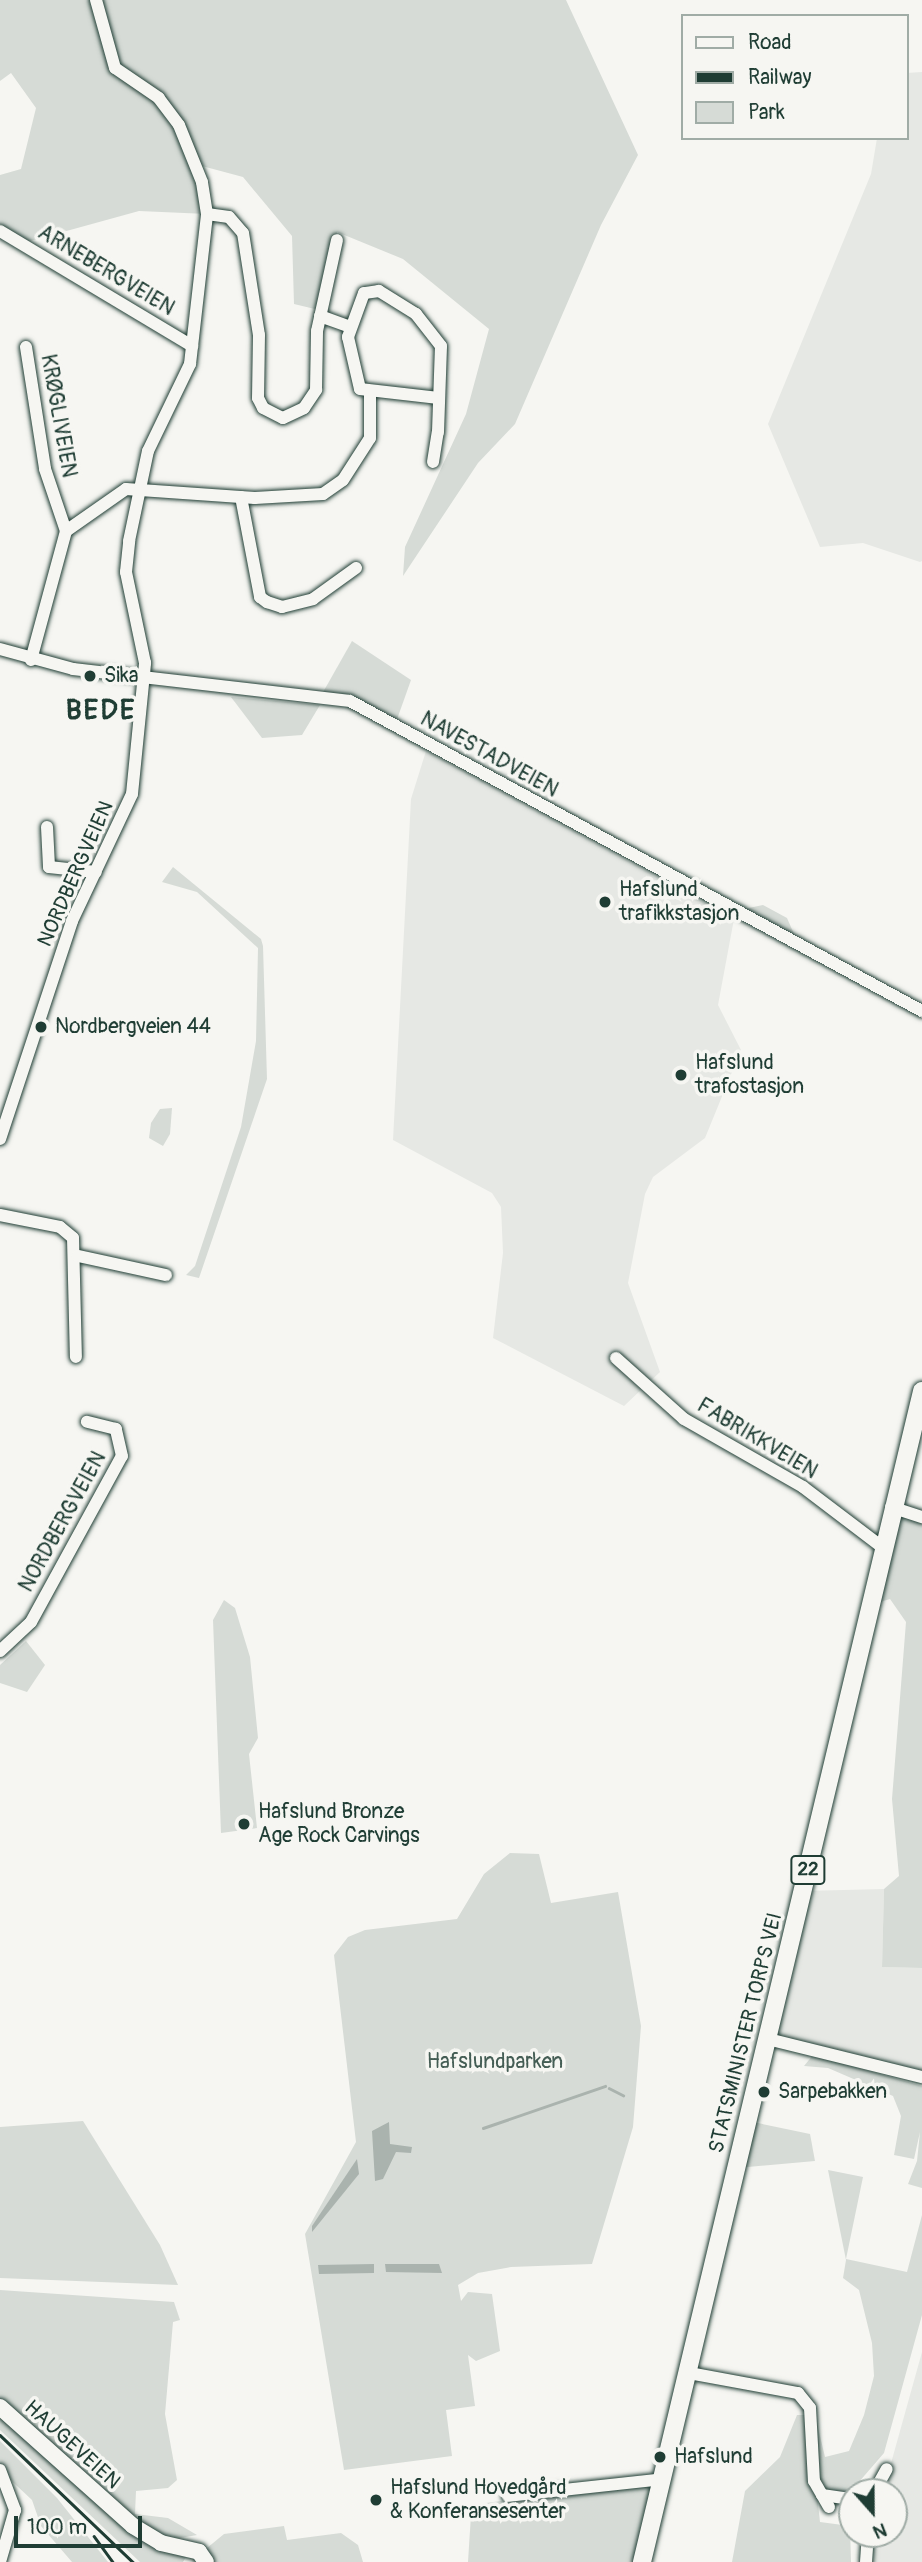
<!DOCTYPE html>
<meta charset="utf-8">
<style>
body{margin:0}
#map{position:relative;width:922px;height:2562px;overflow:hidden;background:#f6f6f2;font-family:Pangolin,sans-serif}
div>[style]{position:absolute}
[style*='--x']{left:calc(var(--x)*1px);top:calc(var(--y)*1px);width:calc(var(--w)*1px);rotate:calc(var(--a)*1deg)}
.built>*{inset:0;background:#e6e8e4}
.green>*{inset:0;background:#d6dbd6}
.water>*{inset:0;background:#aab3ae}
.stream>*{height:2.5px;margin:-1.25px;padding:0 1.25px;transform-origin:1.25px;border-radius:1.25px;background:#aab3ae}
.roads{filter:drop-shadow(0 0 2px #1f3d34) drop-shadow(0 0 2px #1f3d34)}
.minor>*{height:12px;margin:-6px;padding:0 6px;transform-origin:6px;border-radius:6px;background:#f6f6f2}
.major>*{height:16px;margin:-8px;padding:0 8px;transform-origin:8px;border-radius:8px;background:#f6f6f2}
.highway>*{height:18px;margin:-9px;padding:0 9px;transform-origin:9px;border-radius:9px;background:#f6f6f2}
.rail>*{height:2.5px;margin:-1.25px;padding:0 1.25px;transform-origin:1.25px;border-radius:1.25px;background:#1f3d34}
.dots>*{width:19px;height:19px;translate:-50% -50%;box-sizing:border-box;border:4px solid #f6f6f2;border-radius:50%}
span{translate:-50% -50%;white-space:nowrap;text-align:center;line-height:1.15;-webkit-text-stroke:7px #f6f6f2;paint-order:stroke}
.shield-label span{padding:2px 5px;background:#f6f6f2;border:2px solid;border-radius:5px;-webkit-text-stroke-width:0}
.shield-label{font-size:19px;color:#1f3d34;font-weight:700}
.street-label{font-size:21px;color:#1f3d34}
.poi-label{font-size:21px;color:#1f3d34}
.left{translate:0 -50%;text-align:left}
.park-label{font-size:21px;color:#445d54}
.district-label{font-size:28px;color:#1f3d34;font-weight:700;letter-spacing:2px}
.legend{position:absolute;left:681px;top:14px;width:228px;height:126px;box-sizing:border-box;background:#f6f6f2;border:2px solid #a0aca6;margin:0;padding:9px 12px;list-style:none;font-size:21px;color:#1f3d34}
.legend li{display:flex;align-items:center;gap:14px;height:35px}
.legend b{width:35px;border:2px solid #a0aca6}
.north{position:absolute;left:838px;top:2478px;width:70px;height:70px;box-sizing:border-box;background:#f6f6f2;border:2px solid #a0aca6;border-radius:50%;rotate:159deg;font-size:19px;font-weight:700;line-height:28px;text-align:center;color:#1f3d34}
.north::after{content:'';display:block;margin:auto;width:24px;height:32px;background:#1f3d34;clip-path:polygon(50% 0,100% 100%,50% 72%,0 100%)}
.scale{position:absolute;left:14px;top:2516px;width:128px;height:32px;box-sizing:border-box;border:4px solid #1f3d34;border-top:0;padding-left:9px;font-size:21px;line-height:24px;white-space:nowrap;color:#1f3d34;-webkit-text-stroke:5px #f6f6f2;paint-order:stroke}
</style>
<div id="map">
<div class="built">
<i style="clip-path:polygon(922px 72px,922px 561px,920px 562px,863px 543px,820px 547px,768px 424px,871px 174px,877px 138px,906px 138px,906px 73px)"></i>
<i style="clip-path:polygon(426px 751px,734px 919px,718px 1005px,741px 1050px,705px 1138px,653px 1177px,645px 1194px,628px 1283px,660px 1372px,624px 1406px,493px 1338px,503px 1253px,501px 1207px,492px 1193px,393px 1140px,411px 799px)"></i>
<i style="clip-path:polygon(884px 1889px,882px 1967px,922px 1968px,922px 2077px,768px 2039px,803px 1891px)"></i>
<i style="clip-path:polygon(922px 2352px,922px 2562px,869px 2562px,872px 2534px,894px 2534px,894px 2492px,883px 2492px)"></i>
</div>
<div class="green">
<i style="clip-path:polygon(0 0,566px 0,638px 155px,601px 225px,515px 424px,478px 463px,403px 576px,405px 547px,466px 414px,489px 329px,403px 259px,337px 232px,319px 310px,294px 304px,292px 236px,243px 177px,202px 166px,207px 214px,139px 211px,23px 243px,0 231px,0 175px,21px 169px,36px 108px,11px 73px,0 81px)"></i>
<i style="clip-path:polygon(352px 641px,411px 680px,395px 725px,322px 694px)"></i>
<i style="clip-path:polygon(231px 697px,320px 705px,302px 735px,262px 738px)"></i>
<i style="clip-path:polygon(173px 867px,261px 939px,263px 946px,267px 1079px,199px 1278px,186px 1275px,195px 1266px,241px 1127px,256px 1041px,258px 948px,197px 892px,162px 882px)"></i>
<i style="clip-path:polygon(763px 905px,787px 918px,798px 943px,739px 910px)"></i>
<i style="clip-path:polygon(172px 1108px,170px 1134px,163px 1146px,149px 1138px,151px 1123px,160px 1109px)"></i>
<i style="clip-path:polygon(891px 1507px,922px 1517px,922px 1968px,882px 1967px,884px 1889px,899px 1876px,892px 1799px,906px 1622px,890px 1599px,870px 1605px)"></i>
<i style="clip-path:polygon(224px 1600px,235px 1608px,250px 1657px,258px 1738px,249px 1754px,257px 1828px,221px 1833px,213px 1620px)"></i>
<i style="clip-path:polygon(26px 1641px,45px 1665px,27px 1692px,0 1683px,0 1665px)"></i>
<i style="clip-path:polygon(510px 1853px,539px 1854px,551px 1903px,618px 1892px,641px 2026px,633px 2127px,592px 2264px,511px 2267px,478px 2273px,458px 2285px,461px 2301px,468px 2292px,492px 2294px,500px 2351px,476px 2361px,468px 2355px,475px 2406px,446px 2410px,452px 2456px,344px 2470px,305px 2234px,356px 2142px,334px 1955px,348px 1937px,365px 1930px,457px 1919px,484px 1874px)"></i>
<i style="clip-path:polygon(813px 2055px,922px 2086px,922px 2188px,908px 2184px,917px 2161px,920px 2132px,914px 2159px,894px 2155px,901px 2116px,893px 2096px,828px 2068px,804px 2066px)"></i>
<i style="clip-path:polygon(83px 2121px,160px 2245px,178px 2285px,0 2278px,0 2127px)"></i>
<i style="clip-path:polygon(748px 2121px,810px 2134px,815px 2161px,737px 2168px)"></i>
<i style="clip-path:polygon(828px 2170px,863px 2177px,846px 2259px,907px 2272px,922px 2215px,922px 2315px,884px 2453px,852px 2490px,817px 2495px,820px 2522px,850px 2526px,851px 2562px,732px 2562px,745px 2491px,780px 2457px,797px 2415px,815px 2415px,825px 2457px,849px 2451px,864px 2415px,874px 2376px,872px 2343px,859px 2290px,843px 2278px,846px 2260px)"></i>
<i style="clip-path:polygon(0 2290px,174px 2302px,180px 2320px,173px 2322px,165px 2414px,177px 2480px,168px 2488px,136px 2491px,135px 2514px,168px 2518px,197px 2535px,174px 2539px,142px 2526px,0 2399px)"></i>
<i style="clip-path:polygon(0 2407px,113px 2510px,190px 2550px,183px 2562px,140px 2562px,0 2430px)"></i>
<i style="clip-path:polygon(0 2441px,57px 2498px,108px 2562px,72px 2562px,41px 2526px,32px 2500px,0 2470px)"></i>
<i style="clip-path:polygon(644px 2481px,653px 2487px,633px 2562px,468px 2562px,471px 2515px,486px 2503px)"></i>
<i style="clip-path:polygon(284px 2526px,287px 2540px,341px 2533px,358px 2545px,363px 2562px,214px 2562px,207px 2548px,224px 2534px)"></i>
</div>
<div class="water">
<i style="clip-path:polygon(389px 2122px,390px 2144px,412px 2147px,411px 2153px,396px 2152px,383px 2179px,375px 2181px,372px 2131px)"></i>
<i style="clip-path:polygon(357px 2159px,359px 2174px,312px 2232px,312px 2226px)"></i>
<i style="clip-path:polygon(374px 2264px,374px 2273px,319px 2274px,318px 2265px)"></i>
<i style="clip-path:polygon(385px 2264px,439px 2264px,442px 2273px,386px 2272px)"></i>
</div>
<div class="stream">
<i style="--x:609;--y:2088;--w:16;--a:27"></i>
<i style="--x:483;--y:2128;--w:129;--a:-19"></i>
</div>
<div class="roads">
<div class="minor">
<i style="--x:207;--y:214;--w:22;--a:8"></i>
<i style="--x:229;--y:217;--w:21;--a:49"></i>
<i style="--x:243;--y:233;--w:103;--a:81.1"></i>
<i style="--x:259;--y:335;--w:63;--a:90.9"></i>
<i style="--x:258;--y:398;--w:11;--a:63"></i>
<i style="--x:263;--y:408;--w:22;--a:27"></i>
<i style="--x:283;--y:418;--w:23;--a:-25"></i>
<i style="--x:304;--y:408;--w:22;--a:-56"></i>
<i style="--x:316;--y:390;--w:59;--a:-89"></i>
<i style="--x:317;--y:331;--w:93;--a:-77.6"></i>
<i style="--x:0;--y:231;--w:224;--a:30.9"></i>
<i style="--x:320;--y:316;--w:32;--a:20"></i>
<i style="--x:26;--y:347;--w:123;--a:81.1"></i>
<i style="--x:45;--y:469;--w:65;--a:71.3"></i>
<i style="--x:433;--y:462;--w:30;--a:-81"></i>
<i style="--x:438;--y:432;--w:86;--a:-88"></i>
<i style="--x:441;--y:346;--w:41;--a:-128"></i>
<i style="--x:416;--y:314;--w:44;--a:-148.1"></i>
<i style="--x:379;--y:291;--w:15;--a:172"></i>
<i style="--x:364;--y:293;--w:47;--a:110"></i>
<i style="--x:348;--y:337;--w:53;--a:77"></i>
<i style="--x:360;--y:389;--w:79;--a:6.6"></i>
<i style="--x:241;--y:497;--w:102;--a:79.2"></i>
<i style="--x:260;--y:597;--w:9;--a:36"></i>
<i style="--x:267;--y:602;--w:16;--a:18"></i>
<i style="--x:282;--y:607;--w:32;--a:-14"></i>
<i style="--x:313;--y:599;--w:53;--a:-35.8"></i>
<i style="--x:0;--y:649;--w:76;--a:15.3"></i>
<i style="--x:73;--y:669;--w:279;--a:6.6"></i>
<i style="--x:350;--y:701;--w:651;--a:28.46"></i>
<i style="--x:31;--y:660;--w:134;--a:-74.8"></i>
<i style="--x:66;--y:531;--w:73;--a:-35"></i>
<i style="--x:126;--y:489;--w:129;--a:4"></i>
<i style="--x:255;--y:498;--w:68;--a:-3.4"></i>
<i style="--x:323;--y:494;--w:24;--a:-35"></i>
<i style="--x:343;--y:480;--w:50;--a:-57.3"></i>
<i style="--x:370;--y:438;--w:47;--a:-90"></i>
<i style="--x:47;--y:827;--w:40;--a:87.1"></i>
<i style="--x:49;--y:867;--w:47;--a:6.1"></i>
<i style="--x:0;--y:1139;--w:230;--a:-71.7"></i>
<i style="--x:72;--y:921;--w:140;--a:-64.7"></i>
<i style="--x:132;--y:794;--w:132;--a:-84.3"></i>
<i style="--x:145;--y:663;--w:93;--a:-101.8"></i>
<i style="--x:126;--y:572;--w:31;--a:-84"></i>
<i style="--x:129;--y:541;--w:92;--a:-78.1"></i>
<i style="--x:148;--y:451;--w:97;--a:-64.2"></i>
<i style="--x:190;--y:364;--w:151;--a:-83.5"></i>
<i style="--x:207;--y:214;--w:32;--a:-99"></i>
<i style="--x:202;--y:182;--w:61;--a:-112"></i>
<i style="--x:179;--y:125;--w:34;--a:-127"></i>
<i style="--x:159;--y:98;--w:53;--a:-145.7"></i>
<i style="--x:115;--y:68;--w:71;--a:-105.6"></i>
<i style="--x:0;--y:1215;--w:61;--a:11.3"></i>
<i style="--x:60;--y:1227;--w:17;--a:40"></i>
<i style="--x:73;--y:1238;--w:119;--a:88.6"></i>
<i style="--x:78;--y:1256;--w:90;--a:12.2"></i>
<i style="--x:616;--y:1358;--w:91;--a:41.9"></i>
<i style="--x:684;--y:1419;--w:137;--a:29.7"></i>
<i style="--x:803;--y:1487;--w:99;--a:37.2"></i>
<i style="--x:891;--y:1507;--w:33;--a:18"></i>
<i style="--x:0;--y:1651;--w:42;--a:-43.1"></i>
<i style="--x:31;--y:1622;--w:189;--a:-61.3"></i>
<i style="--x:122;--y:1456;--w:28;--a:-103"></i>
<i style="--x:116;--y:1429;--w:30;--a:-166"></i>
<i style="--x:768;--y:2039;--w:159;--a:13.9"></i>
<i style="--x:689;--y:2373;--w:111;--a:10.4"></i>
<i style="--x:798;--y:2393;--w:19;--a:51"></i>
<i style="--x:810;--y:2408;--w:73;--a:86.9"></i>
<i style="--x:814;--y:2481;--w:30;--a:60"></i>
<i style="--x:0;--y:2470;--w:43;--a:69.4"></i>
<i style="--x:15;--y:2510;--w:54;--a:106.1"></i>
<i style="--x:874;--y:2492;--w:26;--a:-61"></i>
<i style="--x:822;--y:2495;--w:30;--a:8"></i>
<i style="--x:508;--y:2496;--w:157;--a:-6.2"></i>
<i style="--x:866;--y:2562;--w:28;--a:-86"></i>
</div>
<div class="major">
<i style="--x:0;--y:2407;--w:178;--a:41.8"></i>
<i style="--x:133;--y:2526;--w:33;--a:31"></i>
<i style="--x:161;--y:2543;--w:39;--a:13"></i>
<i style="--x:199;--y:2552;--w:12;--a:55"></i>
</div>
<div class="highway">
<i style="--x:642;--y:2562;--w:1204;--a:-76.55"></i>
</div>
</div>
<div class="rail">
<i style="--x:0;--y:2435;--w:184;--a:43.7"></i>
<i style="--x:94;--y:2536;--w:32;--a:54"></i>
</div>
<div class="dots">
<i style="left:90px;top:676px;background:#1f3d34"></i>
<i style="left:605px;top:902px;background:#1f3d34"></i>
<i style="left:41px;top:1027px;background:#1f3d34"></i>
<i style="left:681px;top:1075px;background:#1f3d34"></i>
<i style="left:244px;top:1824px;background:#1f3d34"></i>
<i style="left:764px;top:2092px;background:#1f3d34"></i>
<i style="left:660px;top:2457px;background:#1f3d34"></i>
<i style="left:376px;top:2500px;background:#1f3d34"></i>
</div>
<div class="shield-label">
<span style="left:808px;top:1870px">22</span>
</div>
<div class="street-label">
<span style="left:106px;top:271px;rotate:31deg">ARNEBERGVEIEN</span>
<span style="left:58px;top:416px;rotate:80deg">KRØGLIVEIEN</span>
<span style="left:489px;top:755px;rotate:29deg">NAVESTADVEIEN</span>
<span style="left:76px;top:874px;rotate:-66deg">NORDBERGVEIEN</span>
<span style="left:757px;top:1439px;rotate:31deg">FABRIKKVEIEN</span>
<span style="left:63px;top:1522px;rotate:-61deg">NORDBERGVEIEN</span>
<span style="left:746px;top:2033px;rotate:-76deg">STATSMINISTER TORPS VEI</span>
<span style="left:72px;top:2445px;rotate:42deg">HAUGEVEIEN</span>
</div>
<div class="poi-label">
<span class="left" style="left:104px;top:676px">Sika</span>
<span class="left" style="left:619px;top:902px">Hafslund<br>trafikkstasjon</span>
<span class="left" style="left:55px;top:1027px">Nordbergveien 44</span>
<span class="left" style="left:695px;top:1075px">Hafslund<br>trafostasjon</span>
<span class="left" style="left:258px;top:1824px">Hafslund Bronze<br>Age Rock Carvings</span>
<span class="left" style="left:778px;top:2092px">Sarpebakken</span>
<span class="left" style="left:674px;top:2457px">Hafslund</span>
<span class="left" style="left:390px;top:2500px">Hafslund Hovedgård<br>&amp; Konferansesenter</span>
</div>
<div class="park-label">
<span style="left:495px;top:2062px">Hafslundparken</span>
</div>
<div class="district-label">
<span style="left:101px;top:711px">BEDE</span>
</div>
<ul class="legend">
<li><b style="height:9px;background:#f6f6f2"></b>Road</li>
<li><b style="height:9px;background:#1f3d34"></b>Railway</li>
<li><b style="height:19px;background:#d6dbd6"></b>Park</li>
</ul>
<div class="north">N</div>
<div class="scale">100 m</div>
</div>
